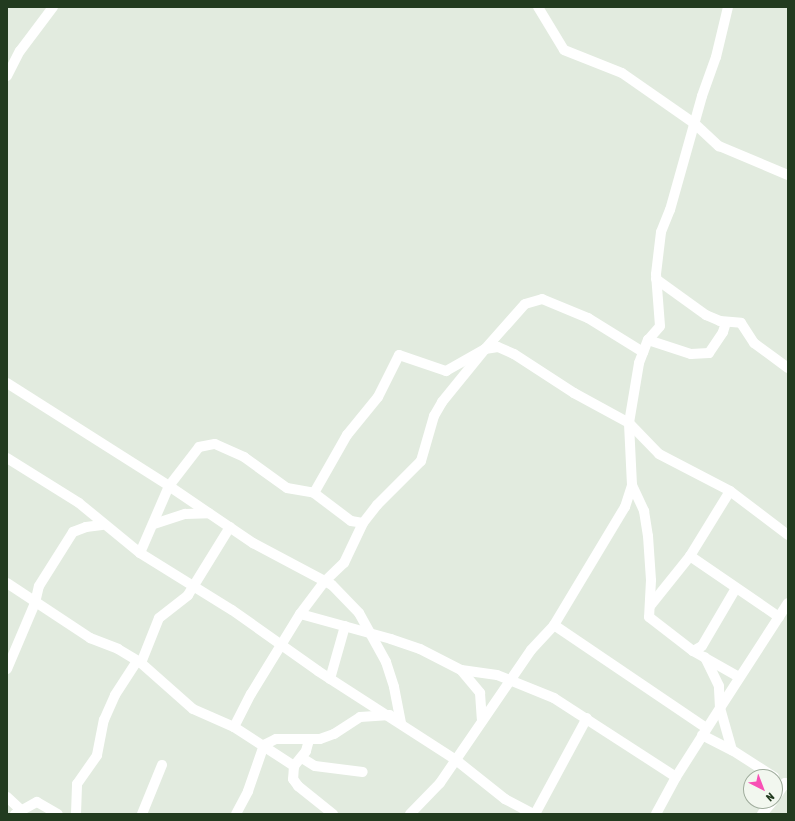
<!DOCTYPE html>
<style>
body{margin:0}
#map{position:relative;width:795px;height:821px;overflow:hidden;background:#e2ebdf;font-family:"Asap Condensed",sans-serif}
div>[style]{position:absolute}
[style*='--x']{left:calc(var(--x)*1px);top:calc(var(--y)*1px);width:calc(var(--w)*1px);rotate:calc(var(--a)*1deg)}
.street>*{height:10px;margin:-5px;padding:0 5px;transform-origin:5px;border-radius:5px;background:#fff}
span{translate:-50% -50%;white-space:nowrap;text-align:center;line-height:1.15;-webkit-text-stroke:3px #f2f7ef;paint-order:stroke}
.frame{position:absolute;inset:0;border:8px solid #223b1f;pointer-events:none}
.north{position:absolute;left:743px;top:769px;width:40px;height:40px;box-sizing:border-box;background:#f2f7ef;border:1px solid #9fac9c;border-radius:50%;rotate:138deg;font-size:11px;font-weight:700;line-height:16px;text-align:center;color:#223b1f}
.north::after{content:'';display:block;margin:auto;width:14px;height:18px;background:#f850b5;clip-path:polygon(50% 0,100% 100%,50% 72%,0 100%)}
</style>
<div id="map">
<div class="street">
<i style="--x:538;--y:7;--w:50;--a:58.8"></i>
<i style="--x:564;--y:50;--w:62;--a:21.6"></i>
<i style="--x:622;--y:73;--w:89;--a:34.9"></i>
<i style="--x:695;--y:124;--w:33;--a:43"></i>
<i style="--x:719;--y:146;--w:75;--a:22.8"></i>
<i style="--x:7;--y:76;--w:28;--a:-63"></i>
<i style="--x:20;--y:51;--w:55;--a:-53.1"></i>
<i style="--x:656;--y:279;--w:62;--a:35.8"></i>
<i style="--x:706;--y:315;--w:15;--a:23"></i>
<i style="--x:720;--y:321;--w:21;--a:5"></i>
<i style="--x:741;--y:323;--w:24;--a:57"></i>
<i style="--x:754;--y:343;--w:42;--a:36.3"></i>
<i style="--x:648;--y:340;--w:45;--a:18"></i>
<i style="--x:691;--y:354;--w:18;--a:-3"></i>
<i style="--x:709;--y:353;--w:25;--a:-56"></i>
<i style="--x:723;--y:332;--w:10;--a:-73"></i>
<i style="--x:7;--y:383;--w:192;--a:32.4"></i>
<i style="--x:169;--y:486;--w:49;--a:-52.4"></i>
<i style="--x:199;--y:447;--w:16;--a:-11"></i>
<i style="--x:215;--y:444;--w:32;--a:24"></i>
<i style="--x:244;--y:457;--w:53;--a:35.8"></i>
<i style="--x:287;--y:488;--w:27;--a:10"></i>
<i style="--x:314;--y:493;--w:46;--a:37.1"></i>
<i style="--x:351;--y:521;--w:12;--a:9"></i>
<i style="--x:7;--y:458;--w:85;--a:32"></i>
<i style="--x:79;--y:503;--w:79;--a:39.3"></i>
<i style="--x:140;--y:553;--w:108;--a:31.8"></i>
<i style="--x:232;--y:610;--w:105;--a:35.3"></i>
<i style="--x:318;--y:671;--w:164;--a:32.8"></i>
<i style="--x:456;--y:760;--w:63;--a:38.5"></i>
<i style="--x:505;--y:799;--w:32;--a:28"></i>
<i style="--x:632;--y:485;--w:29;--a:65"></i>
<i style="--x:644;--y:511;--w:25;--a:81"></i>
<i style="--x:648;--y:536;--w:44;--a:86.1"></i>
<i style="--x:651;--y:580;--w:37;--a:93"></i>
<i style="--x:649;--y:617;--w:56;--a:37.7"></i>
<i style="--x:693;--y:651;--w:53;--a:29.5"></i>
<i style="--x:314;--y:493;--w:67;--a:-60.4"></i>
<i style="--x:347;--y:435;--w:49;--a:-50.8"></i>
<i style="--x:378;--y:397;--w:47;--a:-63.4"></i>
<i style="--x:399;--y:355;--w:50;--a:18.8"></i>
<i style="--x:446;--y:371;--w:45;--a:-29.4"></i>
<i style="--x:485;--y:349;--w:60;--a:-48.4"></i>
<i style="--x:525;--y:304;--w:18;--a:-16"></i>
<i style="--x:542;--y:299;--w:50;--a:22.4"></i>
<i style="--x:588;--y:318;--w:65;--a:31.7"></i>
<i style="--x:154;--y:524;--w:33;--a:-18"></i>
<i style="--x:185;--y:514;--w:24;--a:-2"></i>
<i style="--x:140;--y:553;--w:73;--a:-66.6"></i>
<i style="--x:169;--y:486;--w:102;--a:34.2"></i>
<i style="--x:253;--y:543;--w:89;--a:28"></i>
<i style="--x:332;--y:585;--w:39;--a:46"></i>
<i style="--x:359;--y:613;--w:56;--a:61.1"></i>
<i style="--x:386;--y:662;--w:26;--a:72"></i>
<i style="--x:394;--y:687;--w:37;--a:79"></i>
<i style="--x:690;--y:556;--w:108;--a:34.4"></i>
<i style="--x:7;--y:583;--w:100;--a:33.5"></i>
<i style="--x:90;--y:638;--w:30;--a:21"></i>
<i style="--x:118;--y:649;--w:27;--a:31"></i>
<i style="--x:141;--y:663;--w:69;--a:41.5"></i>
<i style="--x:193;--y:709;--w:45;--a:23.7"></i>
<i style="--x:234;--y:727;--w:72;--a:33"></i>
<i style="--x:294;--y:766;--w:19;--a:-51"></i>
<i style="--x:306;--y:751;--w:11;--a:-75"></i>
<i style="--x:650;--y:606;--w:64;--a:-51.3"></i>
<i style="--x:690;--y:556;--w:76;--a:-58.4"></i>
<i style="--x:554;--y:625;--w:184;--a:34.1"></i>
<i style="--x:693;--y:651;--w:10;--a:-29"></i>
<i style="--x:702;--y:646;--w:67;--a:-59.6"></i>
<i style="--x:141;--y:663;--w:48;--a:-68.2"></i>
<i style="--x:159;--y:618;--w:37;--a:-38"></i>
<i style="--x:188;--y:595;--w:80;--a:-58.3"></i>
<i style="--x:7;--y:669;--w:72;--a:-67"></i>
<i style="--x:35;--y:603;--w:17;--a:-77"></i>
<i style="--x:39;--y:586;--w:64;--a:-57.8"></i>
<i style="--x:73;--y:532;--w:14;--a:-21"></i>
<i style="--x:86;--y:527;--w:16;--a:-7"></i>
<i style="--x:461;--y:670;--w:30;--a:50"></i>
<i style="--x:480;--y:693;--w:26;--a:86"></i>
<i style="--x:330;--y:679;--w:55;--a:-74.2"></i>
<i style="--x:234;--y:727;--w:37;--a:-63"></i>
<i style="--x:251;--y:694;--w:94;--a:-58.5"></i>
<i style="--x:702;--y:735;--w:34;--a:27"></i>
<i style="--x:732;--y:750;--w:50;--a:32.7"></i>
<i style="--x:732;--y:750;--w:44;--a:-105.9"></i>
<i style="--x:720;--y:708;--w:125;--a:-57.1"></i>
<i style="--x:302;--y:758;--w:15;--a:32"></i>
<i style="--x:315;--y:766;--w:48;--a:7.1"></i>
<i style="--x:294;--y:766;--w:13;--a:94"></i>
<i style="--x:293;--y:779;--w:9;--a:54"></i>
<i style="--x:298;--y:786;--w:45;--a:38.7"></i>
<i style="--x:676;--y:777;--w:145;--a:-147.1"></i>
<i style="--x:554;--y:698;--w:61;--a:-158"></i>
<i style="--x:497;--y:675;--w:36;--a:-172"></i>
<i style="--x:461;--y:670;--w:46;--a:-152.9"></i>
<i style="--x:420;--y:649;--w:31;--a:-161"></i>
<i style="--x:391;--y:639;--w:94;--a:-164.6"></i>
<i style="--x:300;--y:614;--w:40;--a:-53"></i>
<i style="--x:324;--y:582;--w:28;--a:-44"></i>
<i style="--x:344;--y:563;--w:44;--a:-64.6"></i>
<i style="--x:363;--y:523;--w:23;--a:-52"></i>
<i style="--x:377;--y:505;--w:62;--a:-45"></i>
<i style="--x:421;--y:461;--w:47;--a:-73.9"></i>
<i style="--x:434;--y:416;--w:16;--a:-60"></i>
<i style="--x:442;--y:402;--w:68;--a:-50.9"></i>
<i style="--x:485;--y:349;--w:13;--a:-9"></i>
<i style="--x:498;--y:347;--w:17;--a:24"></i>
<i style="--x:514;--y:354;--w:72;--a:33"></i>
<i style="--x:574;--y:393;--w:63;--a:28.6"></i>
<i style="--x:629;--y:423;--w:43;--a:45.9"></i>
<i style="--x:659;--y:454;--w:80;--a:27.5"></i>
<i style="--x:730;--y:491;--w:73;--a:37.2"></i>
<i style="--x:7;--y:797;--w:18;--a:43"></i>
<i style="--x:775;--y:798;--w:18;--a:-56"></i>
<i style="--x:785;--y:783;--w:4;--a:34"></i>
<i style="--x:15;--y:814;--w:25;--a:-29"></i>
<i style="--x:37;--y:802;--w:24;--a:30"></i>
<i style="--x:76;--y:814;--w:30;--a:-88"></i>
<i style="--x:77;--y:784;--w:35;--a:-55"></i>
<i style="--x:97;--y:755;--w:36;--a:-79"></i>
<i style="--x:104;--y:720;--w:27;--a:-66"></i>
<i style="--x:115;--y:695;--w:40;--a:-57.1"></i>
<i style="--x:142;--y:814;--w:53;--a:-67.8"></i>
<i style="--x:236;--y:814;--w:26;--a:-62"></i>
<i style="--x:248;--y:791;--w:49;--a:-70.8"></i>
<i style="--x:264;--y:745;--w:13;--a:-27"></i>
<i style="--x:276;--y:739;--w:44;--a:0"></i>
<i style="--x:320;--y:739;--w:15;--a:-20"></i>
<i style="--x:334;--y:734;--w:31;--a:-33"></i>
<i style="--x:360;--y:717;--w:30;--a:-4"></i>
<i style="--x:410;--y:814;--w:43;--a:-45.9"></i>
<i style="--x:440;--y:783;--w:161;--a:-55.6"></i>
<i style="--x:531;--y:650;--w:34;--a:-47"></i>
<i style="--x:554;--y:625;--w:138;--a:-59"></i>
<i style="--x:625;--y:507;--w:23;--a:-72"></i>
<i style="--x:632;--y:485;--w:62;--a:-92.8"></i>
<i style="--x:629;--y:423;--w:61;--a:-80.5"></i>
<i style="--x:639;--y:363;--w:25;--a:-69"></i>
<i style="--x:648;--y:340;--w:18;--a:-49"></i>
<i style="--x:660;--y:326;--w:52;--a:-94.4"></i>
<i style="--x:656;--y:274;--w:42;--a:-83.2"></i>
<i style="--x:661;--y:232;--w:24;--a:-68"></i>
<i style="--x:670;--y:210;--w:118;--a:-74.3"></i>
<i style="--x:702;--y:96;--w:41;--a:-70.3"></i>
<i style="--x:716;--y:57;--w:51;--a:-76.5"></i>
<i style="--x:535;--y:814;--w:109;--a:-61.6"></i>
<i style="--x:656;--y:814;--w:42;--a:-61.6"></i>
<i style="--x:676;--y:777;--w:82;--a:-57.5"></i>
<i style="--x:720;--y:708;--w:22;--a:-93"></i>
<i style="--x:719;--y:686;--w:32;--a:-116"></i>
<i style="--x:762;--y:814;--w:17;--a:-50"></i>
</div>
<div class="frame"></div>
<div class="north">N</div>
</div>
